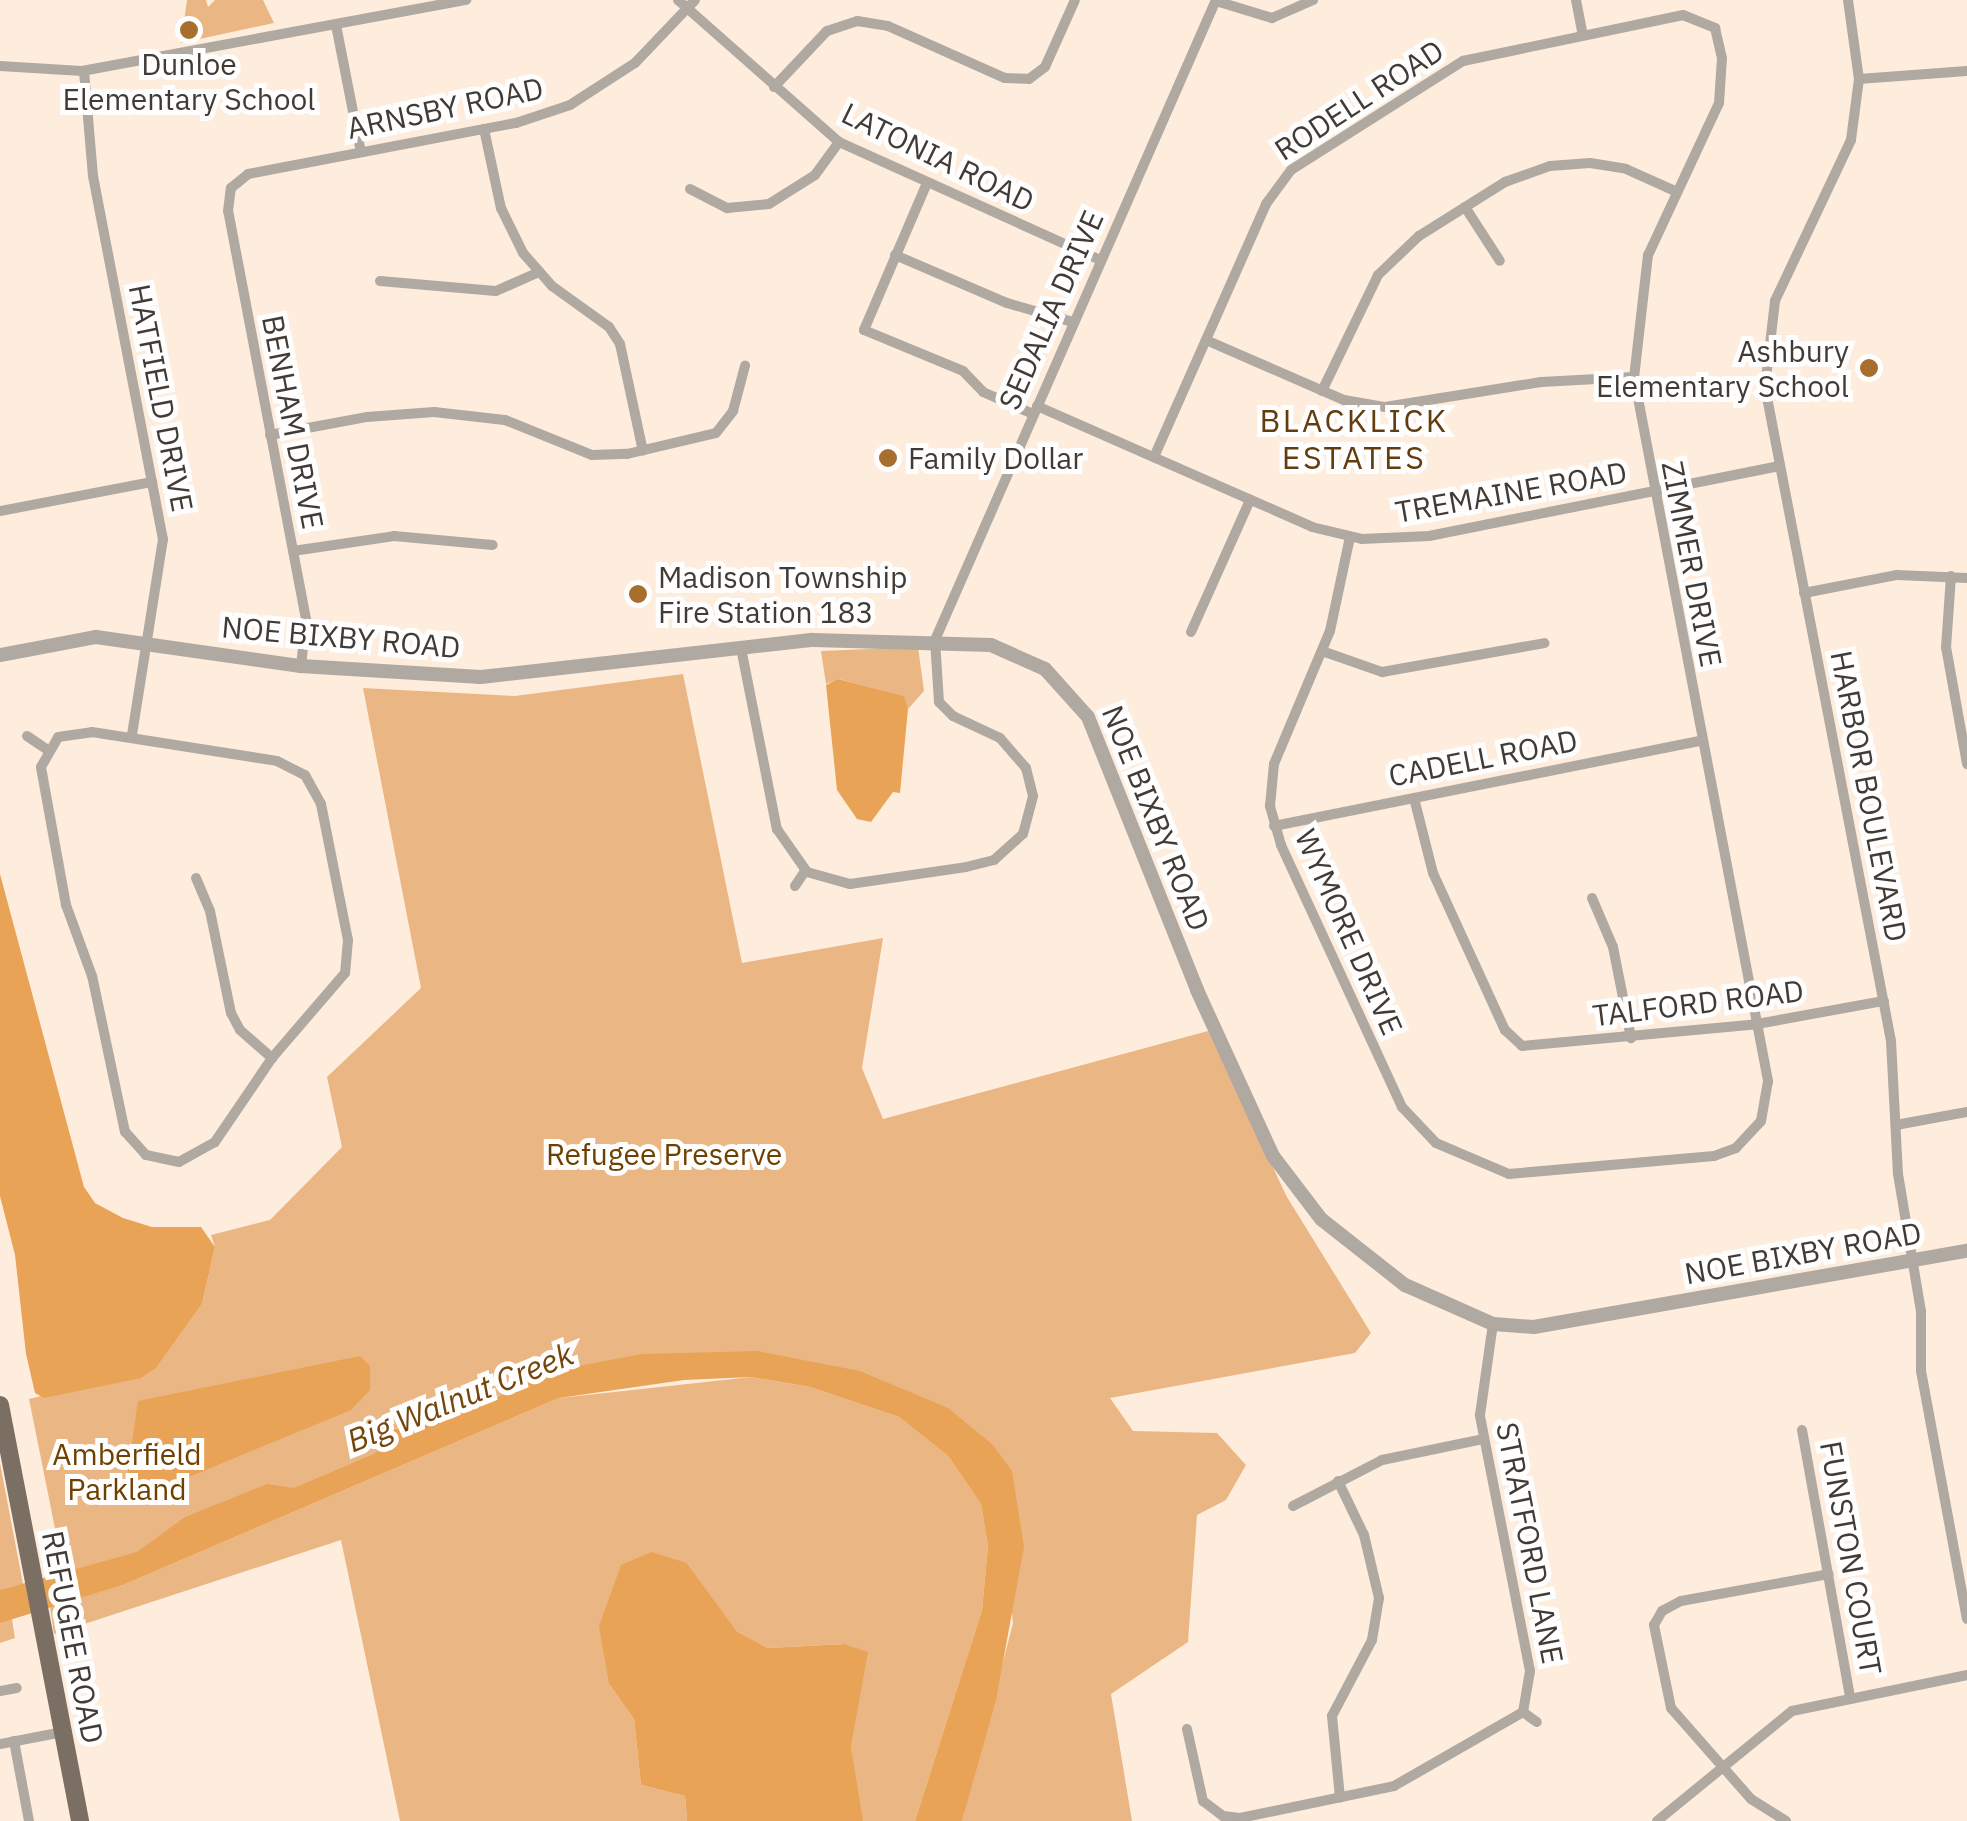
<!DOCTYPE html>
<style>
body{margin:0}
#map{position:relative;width:1967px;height:1821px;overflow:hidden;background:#feeddd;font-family:"IBM Plex Sans",sans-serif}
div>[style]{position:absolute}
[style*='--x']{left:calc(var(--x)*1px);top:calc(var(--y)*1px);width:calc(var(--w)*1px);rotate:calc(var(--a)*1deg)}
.green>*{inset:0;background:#eab784}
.water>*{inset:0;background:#e9a357}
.minor>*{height:10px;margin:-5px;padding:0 5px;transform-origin:5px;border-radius:5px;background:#b0a9a2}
.tertiary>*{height:14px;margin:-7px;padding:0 7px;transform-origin:7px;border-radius:7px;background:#b0a9a2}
.primary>*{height:18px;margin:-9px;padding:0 9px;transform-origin:9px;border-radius:9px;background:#7b6e62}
.dots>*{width:28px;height:28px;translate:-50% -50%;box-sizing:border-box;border:5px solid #fefefe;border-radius:50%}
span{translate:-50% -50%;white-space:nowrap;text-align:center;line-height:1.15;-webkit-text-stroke:10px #fefefe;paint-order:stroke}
.poi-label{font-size:30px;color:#423b35}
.right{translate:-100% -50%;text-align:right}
.left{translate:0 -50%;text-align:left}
.street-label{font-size:30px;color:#423b35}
.park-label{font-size:30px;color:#6e4101}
.neighbourhood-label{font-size:32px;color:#643d0e;letter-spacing:2.5px}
.water-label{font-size:32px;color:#74460a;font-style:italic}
</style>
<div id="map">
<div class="green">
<i style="clip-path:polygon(187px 0,206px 0,208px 7px,215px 0,263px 0,274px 23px,181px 43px)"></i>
<i style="clip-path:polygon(918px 647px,924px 691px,908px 709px,903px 696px,839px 679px,826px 684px,821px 651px)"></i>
<i style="clip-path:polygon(683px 674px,742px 963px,883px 938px,862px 1068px,883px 1119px,1208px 1031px,1287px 1197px,1371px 1333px,1355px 1353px,1110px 1398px,1133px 1431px,1217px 1433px,1246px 1465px,1226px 1500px,1197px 1515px,1188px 1642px,1111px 1694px,1132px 1821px,962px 1821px,1013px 1623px,992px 1444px,775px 1358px,500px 1396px,432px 1416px,391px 1430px,394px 1449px,66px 1583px,29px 1399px,157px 1367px,202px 1304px,215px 1247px,211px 1235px,270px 1220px,342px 1147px,327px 1077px,421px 988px,363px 688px,515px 696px)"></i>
<i style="clip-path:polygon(751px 1377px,810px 1387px,899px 1417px,948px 1456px,981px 1504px,988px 1546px,982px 1610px,915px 1821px,863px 1821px,856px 1806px,851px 1747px,867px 1652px,845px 1644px,768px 1648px,737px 1633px,687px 1563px,609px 1684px,634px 1719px,641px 1785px,685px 1796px,687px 1821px,400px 1821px,341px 1540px,54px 1634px,50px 1607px,123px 1585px,559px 1398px)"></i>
<i style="clip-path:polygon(0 1463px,23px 1584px,7px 1588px,15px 1638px,0 1643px)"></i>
</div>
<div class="water">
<i style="clip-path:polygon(838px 679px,904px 696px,908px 709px,900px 793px,893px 792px,871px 822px,857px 819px,837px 790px,826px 685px)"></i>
<i style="clip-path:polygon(0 874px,84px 1187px,95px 1203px,123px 1218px,152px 1227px,201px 1227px,215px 1247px,202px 1304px,157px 1367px,141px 1378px,44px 1398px,35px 1393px,26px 1354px,15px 1255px,0 1196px)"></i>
<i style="clip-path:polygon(757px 1351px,860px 1371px,948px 1408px,992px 1444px,1012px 1471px,1024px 1547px,996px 1700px,962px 1821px,915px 1821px,982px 1610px,988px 1546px,981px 1504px,948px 1456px,899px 1417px,810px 1387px,751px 1377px,684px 1380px,559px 1398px,123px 1585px,0 1623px,0 1590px,137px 1552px,185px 1517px,267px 1484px,294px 1488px,376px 1453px,391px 1430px,472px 1409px,552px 1371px,642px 1354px)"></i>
<i style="clip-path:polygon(360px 1356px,370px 1366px,370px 1390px,351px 1410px,138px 1498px,126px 1484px,138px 1401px)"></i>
<i style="clip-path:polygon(651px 1552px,687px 1563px,737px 1632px,768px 1648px,845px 1644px,868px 1652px,851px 1747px,863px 1821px,687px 1821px,685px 1796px,641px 1785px,634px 1719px,609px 1684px,599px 1626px,621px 1565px)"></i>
</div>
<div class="minor">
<i style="--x:678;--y:0;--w:215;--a:41.4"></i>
<i style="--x:839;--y:142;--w:286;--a:24.3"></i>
<i style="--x:1576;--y:0;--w:36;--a:79"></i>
<i style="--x:1848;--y:0;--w:80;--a:82.1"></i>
<i style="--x:1859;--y:79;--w:62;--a:97.5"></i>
<i style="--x:1851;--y:140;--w:178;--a:115.3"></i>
<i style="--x:1775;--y:301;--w:87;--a:96.6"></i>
<i style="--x:1765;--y:387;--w:666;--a:79.09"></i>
<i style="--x:1891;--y:1041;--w:133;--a:87"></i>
<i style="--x:1898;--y:1174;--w:139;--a:80.5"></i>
<i style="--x:1921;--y:1311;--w:60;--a:90"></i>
<i style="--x:1921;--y:1371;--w:252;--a:79.5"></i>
<i style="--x:1216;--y:1;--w:59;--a:16.9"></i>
<i style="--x:1272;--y:18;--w:45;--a:-23.7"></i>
<i style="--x:336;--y:25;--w:129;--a:78.9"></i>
<i style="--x:0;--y:66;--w:82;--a:3.5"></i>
<i style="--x:82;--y:71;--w:391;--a:-10.5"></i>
<i style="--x:84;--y:71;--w:105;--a:85.1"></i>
<i style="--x:93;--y:176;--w:370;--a:79.1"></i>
<i style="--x:163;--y:539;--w:198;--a:99"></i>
<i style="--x:1859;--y:79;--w:108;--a:-4.2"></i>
<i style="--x:774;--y:87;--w:77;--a:-46.6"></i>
<i style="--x:827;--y:31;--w:32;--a:-18"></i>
<i style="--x:857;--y:21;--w:31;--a:9"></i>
<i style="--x:888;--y:26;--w:128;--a:24"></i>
<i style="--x:1005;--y:78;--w:24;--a:2"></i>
<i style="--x:1029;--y:79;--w:20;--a:-37"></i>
<i style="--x:1045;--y:67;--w:73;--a:-65.9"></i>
<i style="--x:484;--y:129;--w:81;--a:77.9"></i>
<i style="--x:501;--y:208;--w:50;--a:63.9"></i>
<i style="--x:523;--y:253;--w:44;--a:48.7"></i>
<i style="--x:552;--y:286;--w:70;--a:35.7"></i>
<i style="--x:609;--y:327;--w:20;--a:57"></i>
<i style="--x:620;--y:344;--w:109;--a:77.9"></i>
<i style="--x:927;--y:183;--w:160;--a:113.2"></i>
<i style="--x:864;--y:330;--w:107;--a:22.5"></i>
<i style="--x:963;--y:371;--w:29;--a:46"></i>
<i style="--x:983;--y:392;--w:55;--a:23.7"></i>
<i style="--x:690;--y:189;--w:42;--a:27.2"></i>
<i style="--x:727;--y:208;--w:42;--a:-5.4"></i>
<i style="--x:769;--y:204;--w:54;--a:-32.2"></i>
<i style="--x:815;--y:175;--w:41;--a:-54"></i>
<i style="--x:1465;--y:207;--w:64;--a:57.1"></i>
<i style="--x:895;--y:255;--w:122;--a:23.2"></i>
<i style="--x:1007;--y:303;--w:69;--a:16.1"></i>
<i style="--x:380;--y:281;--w:116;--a:4.9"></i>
<i style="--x:496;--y:291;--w:47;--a:-23.8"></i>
<i style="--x:1206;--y:340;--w:150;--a:23.5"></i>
<i style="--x:1344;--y:400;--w:42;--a:9.7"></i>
<i style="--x:1385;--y:407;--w:158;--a:-9.1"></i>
<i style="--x:1541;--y:382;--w:93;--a:-3.1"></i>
<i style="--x:1322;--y:391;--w:129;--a:-64.2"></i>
<i style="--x:1378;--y:275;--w:57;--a:-43.6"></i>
<i style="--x:1419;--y:236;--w:102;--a:-32.1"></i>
<i style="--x:1505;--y:182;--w:48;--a:-19.6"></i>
<i style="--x:1550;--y:166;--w:40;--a:-4.3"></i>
<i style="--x:1590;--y:163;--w:36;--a:9"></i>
<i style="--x:1626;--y:169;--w:54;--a:24.2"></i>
<i style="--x:1037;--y:406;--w:300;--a:23.7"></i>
<i style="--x:1312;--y:527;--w:51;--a:13.5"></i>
<i style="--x:1362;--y:539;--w:67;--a:-2.6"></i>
<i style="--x:1429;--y:536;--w:356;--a:-11.3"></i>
<i style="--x:270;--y:435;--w:99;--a:-10.5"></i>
<i style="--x:367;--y:417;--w:67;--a:-4.3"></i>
<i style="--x:434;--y:412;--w:71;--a:6.4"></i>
<i style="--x:505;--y:420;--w:94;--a:21.9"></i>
<i style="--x:592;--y:455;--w:35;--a:-2"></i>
<i style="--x:627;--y:454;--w:91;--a:-13.3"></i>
<i style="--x:716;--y:433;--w:28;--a:-52"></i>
<i style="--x:733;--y:411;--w:47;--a:-75.1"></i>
<i style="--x:1154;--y:457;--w:277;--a:-66.1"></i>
<i style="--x:1266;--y:204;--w:42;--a:-53.7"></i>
<i style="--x:1291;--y:170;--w:204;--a:-32.4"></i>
<i style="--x:1463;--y:61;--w:225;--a:-11.8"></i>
<i style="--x:1683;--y:15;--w:35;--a:22"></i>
<i style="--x:1715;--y:28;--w:31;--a:77"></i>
<i style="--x:1722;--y:58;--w:45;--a:93.8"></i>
<i style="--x:1719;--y:103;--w:168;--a:115"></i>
<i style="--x:1648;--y:255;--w:123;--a:96.5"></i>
<i style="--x:1634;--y:377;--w:717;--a:79.22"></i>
<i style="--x:1768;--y:1081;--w:41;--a:99.9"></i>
<i style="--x:1761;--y:1121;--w:37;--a:133"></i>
<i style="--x:1736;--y:1148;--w:23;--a:160"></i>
<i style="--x:1714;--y:1156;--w:206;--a:175"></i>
<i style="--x:1509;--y:1174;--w:79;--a:-157"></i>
<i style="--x:1436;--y:1143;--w:50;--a:-133.4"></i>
<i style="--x:1402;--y:1107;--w:289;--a:-114.8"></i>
<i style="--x:1281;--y:845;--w:41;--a:-105.8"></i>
<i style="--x:1270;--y:806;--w:42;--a:-84.6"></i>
<i style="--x:1274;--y:764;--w:144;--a:-67.2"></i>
<i style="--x:1330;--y:631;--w:96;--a:-78"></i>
<i style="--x:0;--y:511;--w:155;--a:-10.8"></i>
<i style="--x:293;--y:551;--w:102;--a:-8.4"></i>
<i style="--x:394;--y:536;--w:99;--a:5.2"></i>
<i style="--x:1951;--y:576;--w:71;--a:94"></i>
<i style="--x:1946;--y:647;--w:119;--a:79.8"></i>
<i style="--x:1804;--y:593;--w:95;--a:-11"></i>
<i style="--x:1897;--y:575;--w:70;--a:2.5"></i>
<i style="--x:1191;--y:632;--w:145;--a:-65.9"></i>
<i style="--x:741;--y:648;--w:185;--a:78.8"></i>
<i style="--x:777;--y:829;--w:52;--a:55.1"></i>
<i style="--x:807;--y:872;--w:45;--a:15.6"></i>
<i style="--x:850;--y:884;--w:117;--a:-8.3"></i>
<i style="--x:966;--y:867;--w:29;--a:-14"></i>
<i style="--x:994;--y:860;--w:39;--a:-42"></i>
<i style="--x:1023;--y:834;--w:39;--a:-75"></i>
<i style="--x:1033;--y:796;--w:29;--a:-104"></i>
<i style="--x:1026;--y:768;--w:40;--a:-131"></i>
<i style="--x:1000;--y:738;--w:52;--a:-154.9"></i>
<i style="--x:953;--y:716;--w:20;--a:-135"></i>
<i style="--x:939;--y:702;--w:62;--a:-93.7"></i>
<i style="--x:935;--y:640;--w:699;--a:-66.3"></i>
<i style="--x:1322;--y:651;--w:64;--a:19.3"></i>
<i style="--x:1382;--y:672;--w:165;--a:-10.1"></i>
<i style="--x:301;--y:666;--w:47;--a:-83.9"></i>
<i style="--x:306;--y:619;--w:415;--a:-100.8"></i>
<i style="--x:228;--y:211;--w:23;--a:-83"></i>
<i style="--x:231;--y:188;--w:22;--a:-39"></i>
<i style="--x:248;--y:174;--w:273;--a:-10.8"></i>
<i style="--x:516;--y:123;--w:57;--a:-18.4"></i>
<i style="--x:570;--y:105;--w:77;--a:-32.9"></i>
<i style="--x:635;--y:63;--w:87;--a:-46.4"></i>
<i style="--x:92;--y:732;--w:187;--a:8.9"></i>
<i style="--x:277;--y:761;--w:31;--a:27"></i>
<i style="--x:305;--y:775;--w:33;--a:61"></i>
<i style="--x:321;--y:804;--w:139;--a:78.8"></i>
<i style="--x:348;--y:940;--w:33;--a:95"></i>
<i style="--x:345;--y:973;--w:112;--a:130.7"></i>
<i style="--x:272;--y:1058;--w:102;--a:124.2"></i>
<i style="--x:215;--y:1142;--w:41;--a:150.9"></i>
<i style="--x:179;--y:1162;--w:34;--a:-168"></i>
<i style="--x:146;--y:1155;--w:31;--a:-132"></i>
<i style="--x:125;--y:1132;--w:159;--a:-101.9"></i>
<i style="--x:92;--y:976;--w:76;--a:-110.1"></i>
<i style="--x:66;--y:905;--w:140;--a:-100.3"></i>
<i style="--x:41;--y:767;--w:34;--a:-60"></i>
<i style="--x:58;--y:737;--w:34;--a:-8"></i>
<i style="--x:27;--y:736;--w:23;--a:34"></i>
<i style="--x:1414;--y:798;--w:77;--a:75.8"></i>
<i style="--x:1433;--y:873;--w:173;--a:65.4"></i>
<i style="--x:1505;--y:1030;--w:23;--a:43"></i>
<i style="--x:1522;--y:1046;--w:236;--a:-5.3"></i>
<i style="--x:1757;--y:1024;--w:129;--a:-10.3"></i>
<i style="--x:1274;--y:826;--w:435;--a:-11.3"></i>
<i style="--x:196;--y:878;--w:36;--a:67"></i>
<i style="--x:210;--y:911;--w:104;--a:78.4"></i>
<i style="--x:231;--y:1013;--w:19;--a:62"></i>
<i style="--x:240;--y:1030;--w:43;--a:41.2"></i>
<i style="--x:795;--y:886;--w:18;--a:-56"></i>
<i style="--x:1592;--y:898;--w:53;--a:66.8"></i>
<i style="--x:1613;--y:947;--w:93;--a:78.8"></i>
<i style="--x:1896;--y:1125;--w:72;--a:-10.4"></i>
<i style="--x:1802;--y:1430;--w:270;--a:79.8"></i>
<i style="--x:1338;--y:1481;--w:60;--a:64.3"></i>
<i style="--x:1364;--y:1535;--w:65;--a:76.6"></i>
<i style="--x:1379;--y:1598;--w:43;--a:99.5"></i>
<i style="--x:1372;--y:1640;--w:86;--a:117.8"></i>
<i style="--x:1332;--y:1716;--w:82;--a:84.4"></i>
<i style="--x:1293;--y:1506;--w:100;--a:-27.3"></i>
<i style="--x:1382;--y:1460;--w:103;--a:-11.7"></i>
<i style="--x:0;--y:1691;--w:17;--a:-10"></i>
<i style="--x:1523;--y:1712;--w:17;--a:36"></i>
<i style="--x:1187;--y:1729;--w:74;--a:77.5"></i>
<i style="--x:1203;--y:1801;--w:25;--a:37"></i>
<i style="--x:1223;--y:1816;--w:17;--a:7"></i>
<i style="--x:1240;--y:1818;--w:157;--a:-11.7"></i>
<i style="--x:1394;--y:1786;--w:149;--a:-29.8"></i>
<i style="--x:1523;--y:1712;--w:42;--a:-80.3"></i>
<i style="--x:1530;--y:1671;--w:261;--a:-101.1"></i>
<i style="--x:1480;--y:1415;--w:92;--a:-81.9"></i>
<i style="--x:14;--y:1741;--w:81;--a:79.4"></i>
<i style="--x:0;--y:1744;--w:64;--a:-10.8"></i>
<i style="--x:1657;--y:1821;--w:174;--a:-39.2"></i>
<i style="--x:1792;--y:1711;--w:179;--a:-11.6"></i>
<i style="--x:1786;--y:1821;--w:41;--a:-147.8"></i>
<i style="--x:1751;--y:1799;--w:121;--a:-131.3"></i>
<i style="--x:1671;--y:1708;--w:85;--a:-101.6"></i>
<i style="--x:1654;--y:1625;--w:16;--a:-60"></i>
<i style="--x:1662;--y:1611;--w:21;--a:-28"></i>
<i style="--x:1681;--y:1601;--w:150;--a:-10.3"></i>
</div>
<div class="tertiary">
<i style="--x:0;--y:655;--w:98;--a:-10.6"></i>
<i style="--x:96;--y:637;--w:207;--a:8.1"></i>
<i style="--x:301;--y:666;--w:180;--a:3.5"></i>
<i style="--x:481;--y:677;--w:334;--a:-6.4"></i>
<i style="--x:813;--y:640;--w:178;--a:1.6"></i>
<i style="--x:991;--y:645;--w:59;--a:24"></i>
<i style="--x:1045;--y:669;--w:64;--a:48.1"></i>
<i style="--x:1088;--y:717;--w:294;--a:68.2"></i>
<i style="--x:1197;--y:990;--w:183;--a:65.4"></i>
<i style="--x:1273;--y:1156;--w:79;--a:52.7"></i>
<i style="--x:1321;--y:1219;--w:107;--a:38.2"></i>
<i style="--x:1405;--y:1285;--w:96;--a:23.9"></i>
<i style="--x:1493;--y:1324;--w:41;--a:4.2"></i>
<i style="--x:1534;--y:1327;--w:440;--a:-10"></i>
</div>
<div class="primary">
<i style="--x:0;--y:1405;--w:424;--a:79.1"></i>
</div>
<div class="dots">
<i style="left:189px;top:30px;background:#a86e2d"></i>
<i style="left:1869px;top:368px;background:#a86e2d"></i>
<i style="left:888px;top:458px;background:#a86e2d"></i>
<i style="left:638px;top:594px;background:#a86e2d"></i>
</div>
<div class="poi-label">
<span style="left:189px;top:81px">Dunloe<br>Elementary School</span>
<span class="right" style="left:1849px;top:368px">Ashbury<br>Elementary School</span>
<span class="left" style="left:908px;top:458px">Family Dollar</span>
<span class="left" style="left:658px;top:594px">Madison Township<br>Fire Station 183</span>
</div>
<div class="street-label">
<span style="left:1359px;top:100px;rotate:-33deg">RODELL ROAD</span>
<span style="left:445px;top:108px;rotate:-12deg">ARNSBY ROAD</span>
<span style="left:938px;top:157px;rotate:26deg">LATONIA ROAD</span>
<span style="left:1051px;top:310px;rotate:-66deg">SEDALIA DRIVE</span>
<span style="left:161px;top:398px;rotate:79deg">HATFIELD DRIVE</span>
<span style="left:293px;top:422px;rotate:79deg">BENHAM DRIVE</span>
<span style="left:1511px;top:492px;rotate:-10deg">TREMAINE ROAD</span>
<span style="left:1692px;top:564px;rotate:79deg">ZIMMER DRIVE</span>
<span style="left:341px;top:637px;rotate:5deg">NOE BIXBY ROAD</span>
<span style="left:1483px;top:758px;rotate:-11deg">CADELL ROAD</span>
<span style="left:1869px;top:796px;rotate:79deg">HARBOR BOULEVARD</span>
<span style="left:1156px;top:818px;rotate:68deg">NOE BIXBY ROAD</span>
<span style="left:1349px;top:932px;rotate:66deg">WYMORE DRIVE</span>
<span style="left:1698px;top:1003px;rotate:-7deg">TALFORD ROAD</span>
<span style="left:1803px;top:1253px;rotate:-10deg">NOE BIXBY ROAD</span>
<span style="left:1530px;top:1543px;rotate:79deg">STRATFORD LANE</span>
<span style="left:1851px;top:1558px;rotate:80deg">FUNSTON COURT</span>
<span style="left:73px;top:1637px;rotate:79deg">REFUGEE ROAD</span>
</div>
<div class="park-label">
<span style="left:664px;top:1154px">Refugee Preserve</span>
<span style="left:127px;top:1471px">Amberfield<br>Parkland</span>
</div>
<div class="neighbourhood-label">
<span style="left:1354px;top:439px">BLACKLICK<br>ESTATES</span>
</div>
<div class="water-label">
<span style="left:460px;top:1397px;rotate:-22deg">Big Walnut Creek</span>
</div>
</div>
